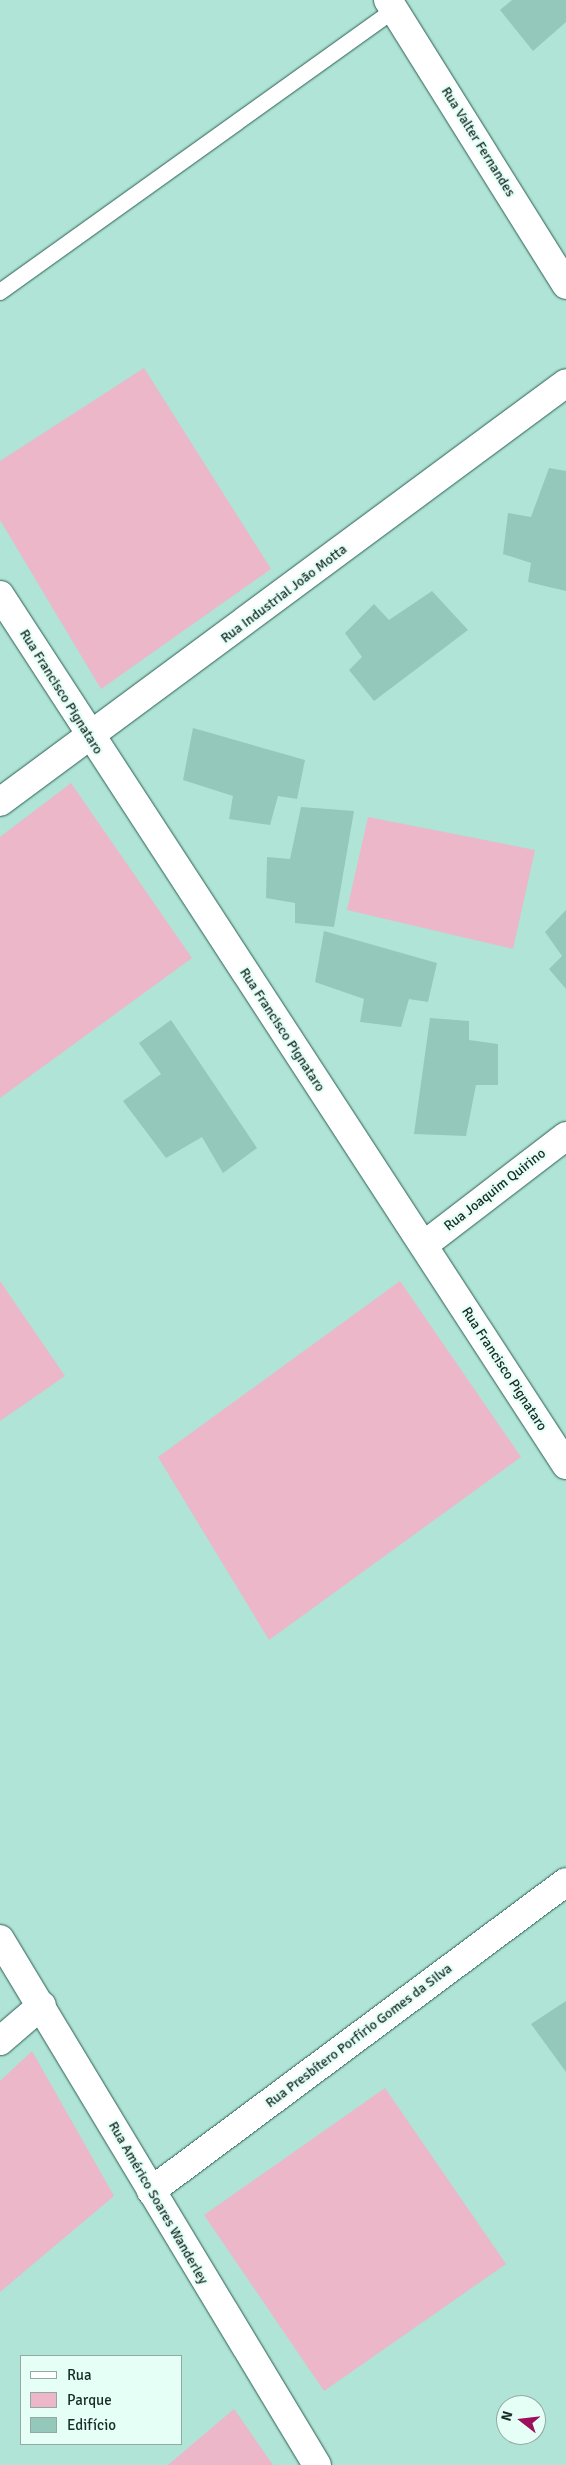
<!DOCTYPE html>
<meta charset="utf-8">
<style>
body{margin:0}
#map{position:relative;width:566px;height:2465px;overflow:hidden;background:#afe4d6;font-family:Signika,sans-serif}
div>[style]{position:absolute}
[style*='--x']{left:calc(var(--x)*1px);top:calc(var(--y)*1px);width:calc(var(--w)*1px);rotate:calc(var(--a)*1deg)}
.green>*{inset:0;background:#ebb7c9}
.building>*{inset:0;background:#94c8ba}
.roads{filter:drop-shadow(0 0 1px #2c5e53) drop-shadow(0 0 1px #2c5e53)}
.service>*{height:16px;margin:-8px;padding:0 8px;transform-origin:8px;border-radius:8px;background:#fff}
.minor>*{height:28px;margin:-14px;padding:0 14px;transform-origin:14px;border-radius:14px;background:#fff}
.secondary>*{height:28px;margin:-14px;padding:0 14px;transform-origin:14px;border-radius:14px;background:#fff}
span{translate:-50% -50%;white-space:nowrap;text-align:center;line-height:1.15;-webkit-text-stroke:4.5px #e5fff7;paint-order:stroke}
.street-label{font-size:14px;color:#172b26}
.legend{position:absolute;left:20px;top:2355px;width:162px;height:90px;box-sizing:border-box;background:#e5fff7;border:1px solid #93aaa3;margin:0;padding:6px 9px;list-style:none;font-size:15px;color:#172b26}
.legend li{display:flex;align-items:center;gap:10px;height:25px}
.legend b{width:25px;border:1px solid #93aaa3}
.north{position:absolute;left:496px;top:2395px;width:50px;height:50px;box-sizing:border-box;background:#e5fff7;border:1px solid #93aaa3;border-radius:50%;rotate:286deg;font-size:14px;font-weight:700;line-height:20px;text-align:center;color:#172b26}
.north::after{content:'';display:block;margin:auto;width:18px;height:22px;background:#9e0f5b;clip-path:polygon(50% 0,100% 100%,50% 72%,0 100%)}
</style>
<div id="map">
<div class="green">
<i style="clip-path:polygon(144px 368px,271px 569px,101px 689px,0 520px,0 461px)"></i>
<i style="clip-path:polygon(71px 783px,192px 958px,0 1098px,0 837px)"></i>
<i style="clip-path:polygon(368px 817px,535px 850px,513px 949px,347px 910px)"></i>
<i style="clip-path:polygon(0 1281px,65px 1376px,0 1421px)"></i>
<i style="clip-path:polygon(400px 1281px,521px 1457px,269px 1640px,158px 1457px)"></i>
<i style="clip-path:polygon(32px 2051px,114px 2196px,0 2292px,0 2081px)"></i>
<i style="clip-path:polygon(385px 2088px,506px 2264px,324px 2391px,204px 2215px)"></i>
<i style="clip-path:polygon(234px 2409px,273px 2465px,168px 2465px)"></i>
</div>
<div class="building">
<i style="clip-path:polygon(512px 0,566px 0,566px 22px,533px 51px,500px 10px)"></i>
<i style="clip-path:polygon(549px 468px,566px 471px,566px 591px,528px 582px,531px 563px,503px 554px,508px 513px,531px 517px)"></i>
<i style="clip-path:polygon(432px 591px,468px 630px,374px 701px,349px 670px,362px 657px,345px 633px,374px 604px,389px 620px)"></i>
<i style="clip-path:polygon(193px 728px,305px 760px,297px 799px,278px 796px,270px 825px,229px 819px,233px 796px,183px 780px)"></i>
<i style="clip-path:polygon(301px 807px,354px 811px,334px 927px,295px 923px,295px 903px,266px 898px,267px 857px,290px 859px)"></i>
<i style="clip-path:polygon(566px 910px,566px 989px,549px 969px,562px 956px,545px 932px)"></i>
<i style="clip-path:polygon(324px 931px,437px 963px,428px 1002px,409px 999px,401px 1027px,360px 1022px,364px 999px,315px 982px)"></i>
<i style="clip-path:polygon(430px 1018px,469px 1021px,469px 1040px,498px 1044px,498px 1085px,476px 1085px,466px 1136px,414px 1134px)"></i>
<i style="clip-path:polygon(171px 1020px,257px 1148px,223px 1173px,202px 1137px,166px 1158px,123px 1101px,161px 1074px,139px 1043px)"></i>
<i style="clip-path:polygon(566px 2001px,566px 2072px,531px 2024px)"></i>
</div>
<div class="roads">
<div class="service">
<i style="--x:0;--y:292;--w:485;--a:-35.6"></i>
</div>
<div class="minor">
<i style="--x:0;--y:595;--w:1038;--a:56.95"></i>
<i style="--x:0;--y:802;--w:704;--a:-36.51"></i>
<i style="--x:424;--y:1245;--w:179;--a:-37.5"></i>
<i style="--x:0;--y:1939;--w:614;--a:58.92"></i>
<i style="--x:0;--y:2041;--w:55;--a:-40.6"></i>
<i style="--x:151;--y:2191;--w:517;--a:-36.67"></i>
</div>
<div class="secondary">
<i style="--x:388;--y:0;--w:336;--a:58"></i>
</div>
</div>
<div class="street-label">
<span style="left:478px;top:142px;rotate:58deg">Rua Valter Fernandes</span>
<span style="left:284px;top:594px;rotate:-37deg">Rua Industrial João Motta</span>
<span style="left:61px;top:692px;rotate:58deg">Rua Francisco Pignataro</span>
<span style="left:282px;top:1030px;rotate:57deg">Rua Francisco Pignataro</span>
<span style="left:495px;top:1190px;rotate:-38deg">Rua Joaquim Quirino</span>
<span style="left:504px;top:1369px;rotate:57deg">Rua Francisco Pignataro</span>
<span style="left:359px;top:2036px;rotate:-37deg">Rua Presbítero Porfírio Gomes da Silva</span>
<span style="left:158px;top:2203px;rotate:60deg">Rua Américo Soares Wanderley</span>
</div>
<ul class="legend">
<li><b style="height:6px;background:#fff"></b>Rua</li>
<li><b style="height:14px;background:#ebb7c9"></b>Parque</li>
<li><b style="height:14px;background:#94c8ba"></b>Edifício</li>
</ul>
<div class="north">N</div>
</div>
